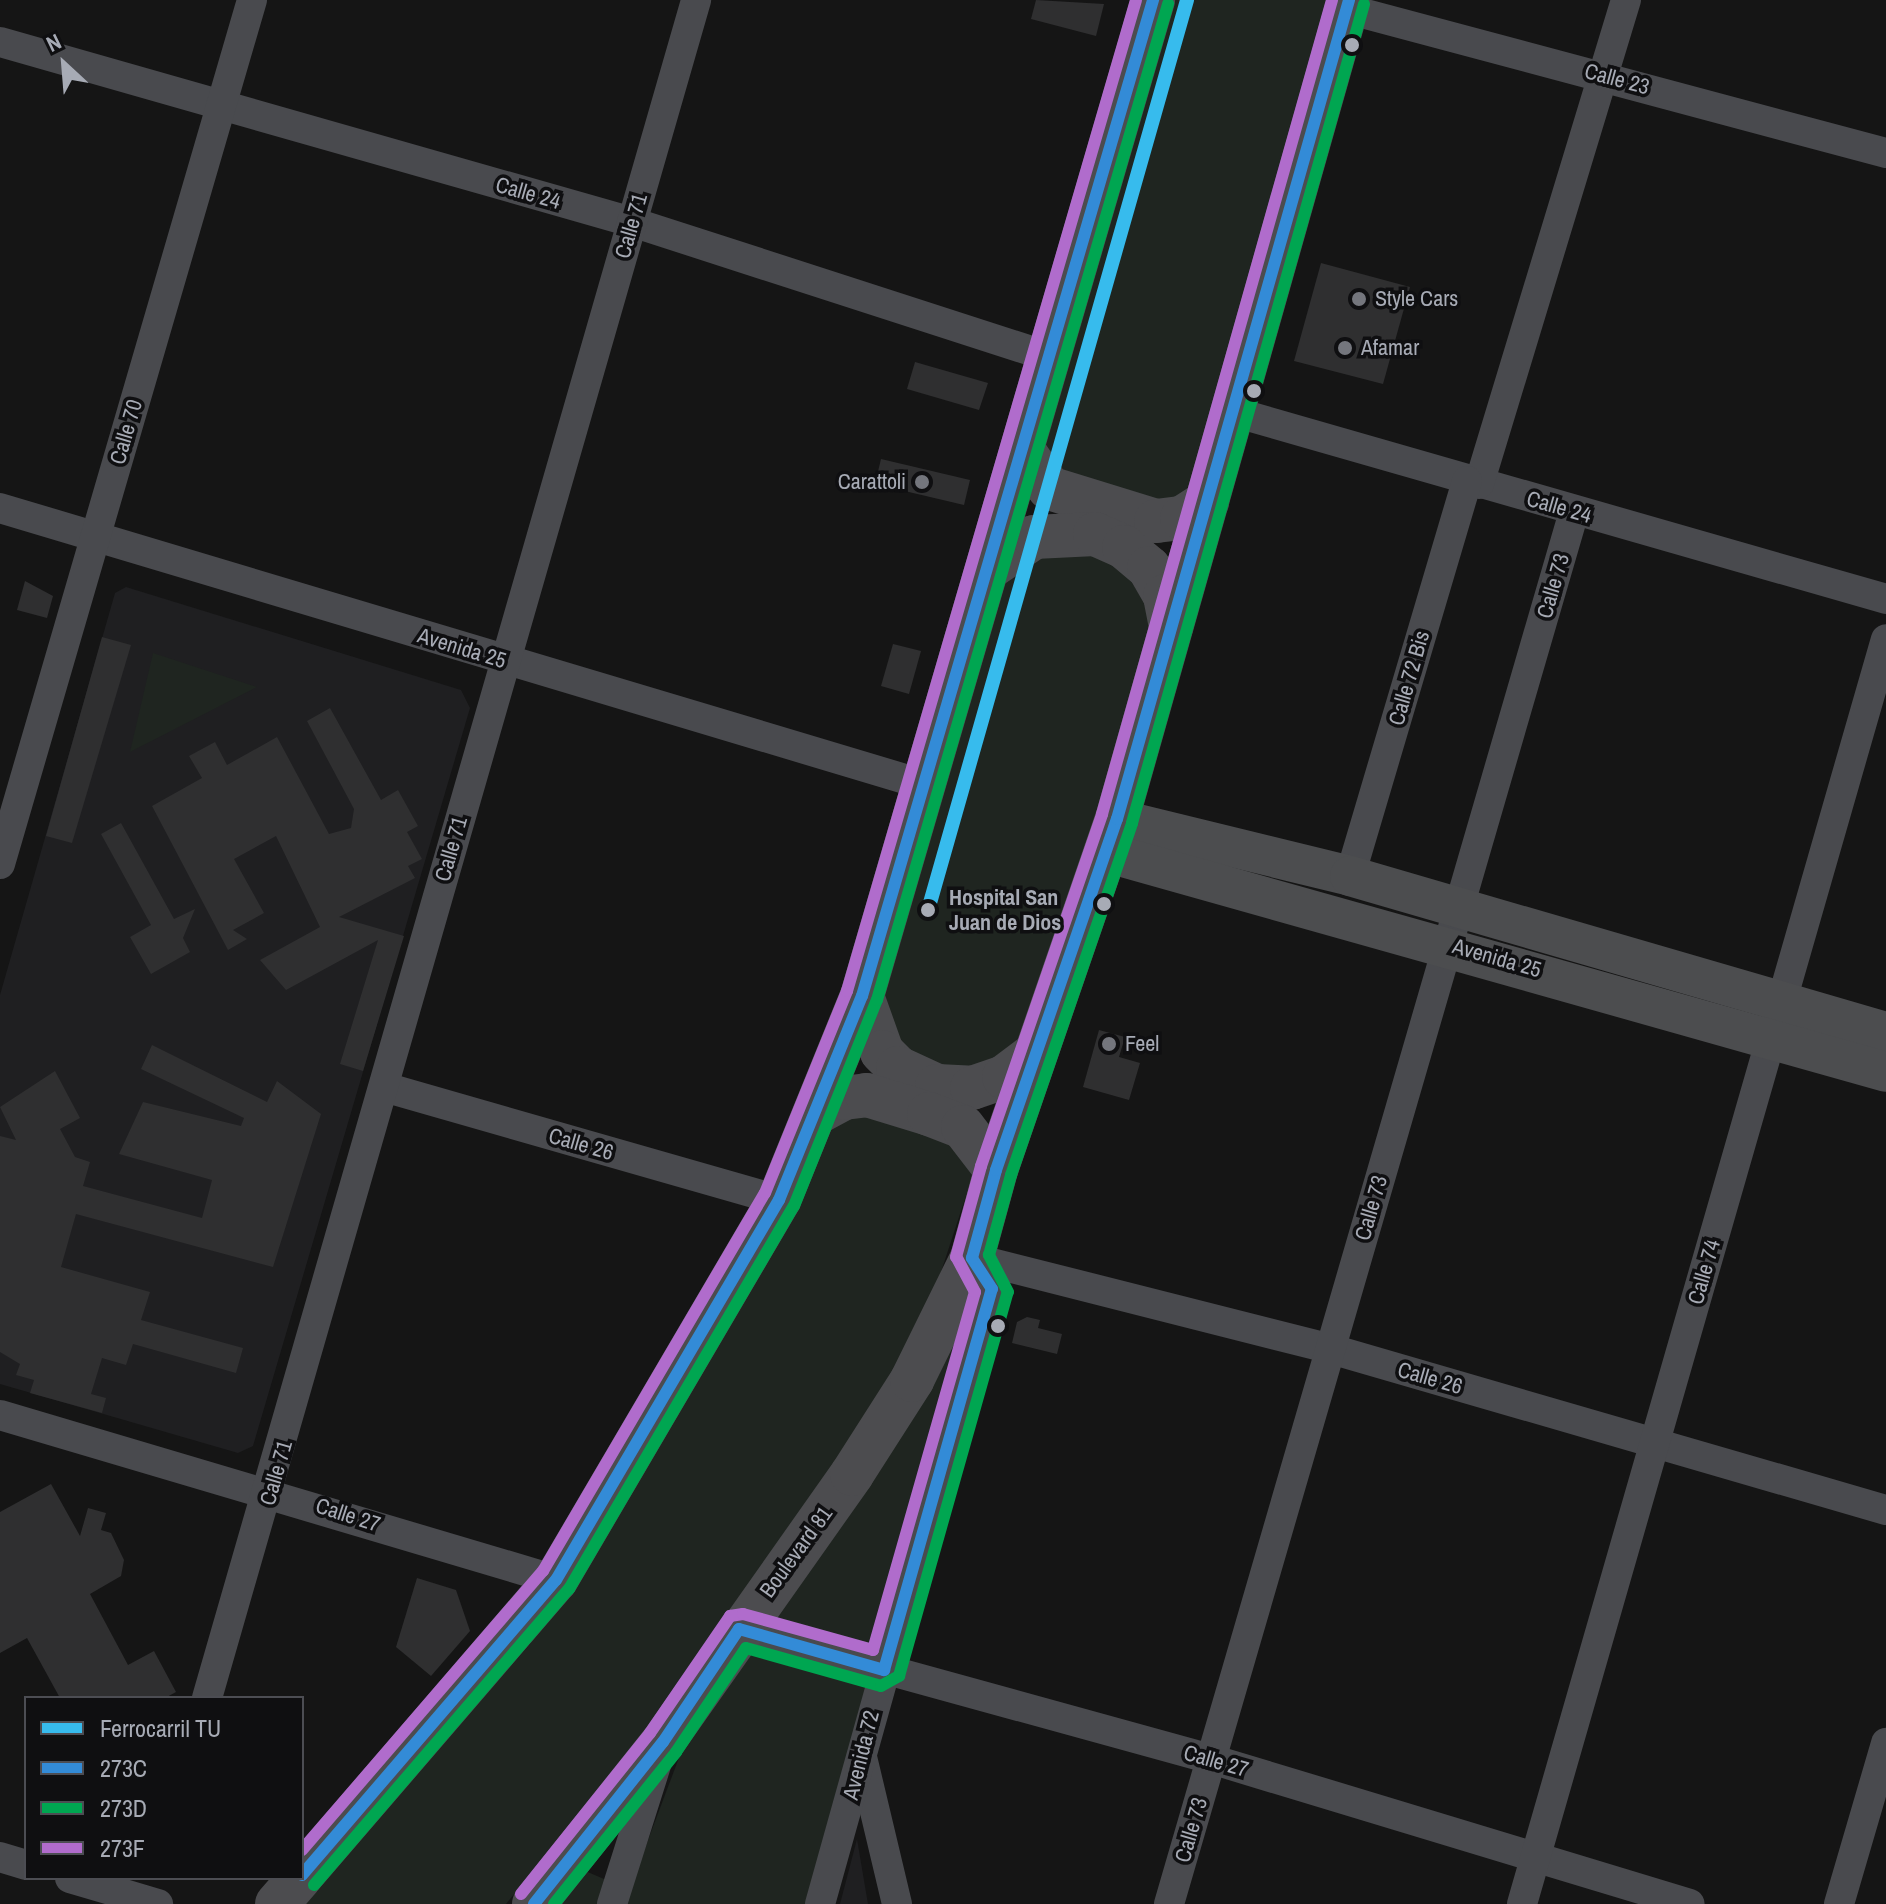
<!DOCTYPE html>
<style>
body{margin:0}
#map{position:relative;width:1886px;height:1904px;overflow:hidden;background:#151515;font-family:"Archivo Narrow",sans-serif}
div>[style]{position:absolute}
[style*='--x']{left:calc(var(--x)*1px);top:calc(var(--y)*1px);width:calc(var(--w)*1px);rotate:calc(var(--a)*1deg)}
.built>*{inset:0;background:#1f1f21}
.green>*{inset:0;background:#1f2520}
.building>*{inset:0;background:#2f2f30}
.minor>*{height:30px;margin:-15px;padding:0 15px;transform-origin:15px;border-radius:15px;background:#494a4e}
.major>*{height:40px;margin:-20px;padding:0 20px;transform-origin:20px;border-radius:20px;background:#4c4d4f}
.highway>*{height:44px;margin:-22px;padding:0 22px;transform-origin:22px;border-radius:22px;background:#4c4c4f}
.bus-1>*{height:12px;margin:-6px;padding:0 6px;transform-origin:6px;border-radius:6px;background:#338bd7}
.bus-2>*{height:12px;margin:-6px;padding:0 6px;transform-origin:6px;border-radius:6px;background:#00a651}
.bus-3>*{height:12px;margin:-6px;padding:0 6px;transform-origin:6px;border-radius:6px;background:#b06ccc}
.rail-1>*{height:14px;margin:-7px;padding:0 7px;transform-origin:7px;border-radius:7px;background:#37bbed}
.dots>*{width:22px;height:22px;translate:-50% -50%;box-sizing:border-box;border:4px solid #0f0f11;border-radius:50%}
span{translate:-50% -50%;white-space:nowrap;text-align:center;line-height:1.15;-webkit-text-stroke:7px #0f0f11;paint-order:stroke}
.street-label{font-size:22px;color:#a7abb5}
.poi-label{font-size:22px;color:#a7abb5}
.left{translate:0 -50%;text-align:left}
.right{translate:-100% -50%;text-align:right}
.stop-label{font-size:22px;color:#a7abb5;font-weight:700}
.legend{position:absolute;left:24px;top:1696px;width:280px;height:184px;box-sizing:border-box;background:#0f0f11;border:2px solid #4c4d53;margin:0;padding:10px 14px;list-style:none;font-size:24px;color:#a7abb5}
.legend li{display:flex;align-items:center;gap:16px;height:40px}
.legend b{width:40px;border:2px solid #4c4d53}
.north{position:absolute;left:24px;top:24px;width:80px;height:80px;-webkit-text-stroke:6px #0f0f11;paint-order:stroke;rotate:334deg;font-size:22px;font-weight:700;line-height:32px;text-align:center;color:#a7abb5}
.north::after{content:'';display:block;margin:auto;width:28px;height:36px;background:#a7abb5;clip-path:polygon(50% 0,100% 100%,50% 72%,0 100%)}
</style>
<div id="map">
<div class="built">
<i style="clip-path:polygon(126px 587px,461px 690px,470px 708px,253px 1446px,238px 1453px,0 1384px,0 995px,115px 593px)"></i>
<i style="clip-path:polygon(857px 1839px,868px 1904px,840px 1904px)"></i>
</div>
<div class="green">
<i style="clip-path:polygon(1172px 0,1334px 0,1194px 489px,1160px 511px,1041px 460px)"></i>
<i style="clip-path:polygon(1114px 553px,1153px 617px,1080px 886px,1011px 1057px,958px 1078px,897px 1052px,880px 978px,1001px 586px,1029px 554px)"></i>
<i style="clip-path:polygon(153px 653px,257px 687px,130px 752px)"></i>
<i style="clip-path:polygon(856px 1103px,968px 1138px,978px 1159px,922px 1330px,881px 1403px,642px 1737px,506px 1904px,302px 1904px,530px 1644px,829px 1115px)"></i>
<i style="clip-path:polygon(980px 1287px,882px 1637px,868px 1651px,782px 1627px,775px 1620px)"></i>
<i style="clip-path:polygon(758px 1646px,860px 1676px,868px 1690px,805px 1904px,624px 1904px,683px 1747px,711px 1700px)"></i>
<i style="clip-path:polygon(583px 1870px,604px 1879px,604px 1904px,551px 1904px)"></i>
</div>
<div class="building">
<i style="clip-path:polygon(1036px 0,1104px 4px,1096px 36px,1031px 19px)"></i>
<i style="clip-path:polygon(1321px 263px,1410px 287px,1383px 384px,1294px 361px)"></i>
<i style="clip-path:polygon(915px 362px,988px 383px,979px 410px,907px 389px)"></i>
<i style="clip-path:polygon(881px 459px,970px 480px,964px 505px,875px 484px)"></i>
<i style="clip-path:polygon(25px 581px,53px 596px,47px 618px,17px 610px)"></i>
<i style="clip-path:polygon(102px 637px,131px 645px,72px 843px,46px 836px)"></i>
<i style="clip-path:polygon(893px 644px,921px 651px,909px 694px,881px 686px)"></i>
<i style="clip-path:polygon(330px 708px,381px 800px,398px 790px,418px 826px,407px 832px,422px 859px,408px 866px,415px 878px,339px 917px,404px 936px,363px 1071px,340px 1064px,378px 940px,286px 990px,260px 960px,320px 927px,276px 836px,234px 859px,264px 913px,233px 930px,247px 939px,228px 950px,152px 806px,202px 778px,189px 756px,215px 742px,227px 765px,277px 737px,329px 834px,351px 828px,354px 809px,307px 721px)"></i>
<i style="clip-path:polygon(121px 823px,174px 919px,195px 909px,183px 938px,190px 952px,151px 974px,130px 937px,151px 925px,101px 834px)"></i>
<i style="clip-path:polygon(1099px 1030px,1125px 1037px,1119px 1057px,1140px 1063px,1129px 1100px,1083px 1087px)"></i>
<i style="clip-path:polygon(152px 1045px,267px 1102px,277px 1081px,321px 1114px,273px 1267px,76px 1214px,61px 1267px,150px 1292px,141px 1320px,243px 1348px,236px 1373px,133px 1344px,126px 1365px,102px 1358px,91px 1394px,106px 1398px,102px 1413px,30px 1393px,34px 1380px,16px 1375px,20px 1364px,0 1352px,0 1136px,16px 1140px,0 1107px,55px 1071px,80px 1118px,60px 1129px,75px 1157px,90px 1162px,83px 1186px,202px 1218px,212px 1180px,119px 1154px,143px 1102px,241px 1126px,244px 1118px,141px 1069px)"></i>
<i style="clip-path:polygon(1027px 1317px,1040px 1320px,1038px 1328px,1062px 1334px,1057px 1354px,1012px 1343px,1017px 1322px)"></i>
<i style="clip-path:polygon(51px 1484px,80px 1536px,88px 1508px,106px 1513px,101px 1530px,111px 1533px,124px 1560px,121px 1576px,90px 1594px,128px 1665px,154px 1651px,176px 1692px,165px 1698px,60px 1698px,27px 1638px,0 1653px,0 1512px)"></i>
<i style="clip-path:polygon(417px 1578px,456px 1590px,470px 1631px,431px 1676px,396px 1647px)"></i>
</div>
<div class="minor">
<i style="--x:1347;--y:9;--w:558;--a:14.96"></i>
<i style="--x:0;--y:42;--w:657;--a:15.9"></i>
<i style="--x:632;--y:222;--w:441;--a:17.9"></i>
<i style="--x:1234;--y:412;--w:678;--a:16"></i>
<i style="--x:1479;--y:484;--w:506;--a:-73.11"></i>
<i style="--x:0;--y:508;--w:966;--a:16.67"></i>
<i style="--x:0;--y:864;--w:900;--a:-73.74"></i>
<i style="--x:1350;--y:876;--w:412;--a:-73.5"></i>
<i style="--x:384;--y:1087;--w:411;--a:16"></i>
<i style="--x:972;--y:1258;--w:370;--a:14.2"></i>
<i style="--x:1331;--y:1349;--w:578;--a:16.18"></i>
<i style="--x:0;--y:1415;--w:580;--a:16.53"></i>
<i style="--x:739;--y:1629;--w:490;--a:15.4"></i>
<i style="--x:1211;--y:1759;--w:500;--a:16.84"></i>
<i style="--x:207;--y:1698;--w:1767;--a:-73.93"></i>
<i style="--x:862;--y:1757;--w:151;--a:76.6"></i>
<i style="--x:0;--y:1857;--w:27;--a:17"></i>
<i style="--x:70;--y:1878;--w:92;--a:16.5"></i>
<i style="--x:612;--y:1904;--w:146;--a:-72.4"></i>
<i style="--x:820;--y:1904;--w:639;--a:-74.38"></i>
<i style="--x:992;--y:1289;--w:37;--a:-123"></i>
<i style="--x:1169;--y:1904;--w:1450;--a:-73.78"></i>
<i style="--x:1522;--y:1904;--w:1316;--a:-73.95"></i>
<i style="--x:1839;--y:1904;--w:168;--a:-73.7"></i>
</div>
<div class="major">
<i style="--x:1117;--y:819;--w:240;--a:13.7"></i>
<i style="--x:1350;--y:876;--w:558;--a:16.23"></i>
<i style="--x:1105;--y:852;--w:811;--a:15.73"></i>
</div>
<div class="highway">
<i style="--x:1025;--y:453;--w:42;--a:55.6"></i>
<i style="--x:1049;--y:488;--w:112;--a:17.1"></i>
<i style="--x:1156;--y:521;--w:26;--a:-7"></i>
<i style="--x:1182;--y:518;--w:30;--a:-33"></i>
<i style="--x:992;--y:566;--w:51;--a:-34.6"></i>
<i style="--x:1034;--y:537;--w:61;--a:-2.8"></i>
<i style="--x:1095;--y:534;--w:32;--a:24"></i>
<i style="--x:1124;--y:547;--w:33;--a:40"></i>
<i style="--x:1149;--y:568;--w:32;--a:60"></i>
<i style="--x:1165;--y:596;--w:32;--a:79"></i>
<i style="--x:862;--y:996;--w:59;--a:70.3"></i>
<i style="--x:882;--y:1052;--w:23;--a:45"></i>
<i style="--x:898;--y:1068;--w:43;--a:24.8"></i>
<i style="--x:937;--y:1086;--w:35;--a:3"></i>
<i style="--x:972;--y:1088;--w:34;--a:-19"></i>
<i style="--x:1004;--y:1077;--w:39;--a:-37"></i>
<i style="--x:818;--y:1112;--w:30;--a:-28"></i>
<i style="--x:844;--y:1098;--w:23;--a:-7"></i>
<i style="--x:867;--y:1095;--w:65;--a:17"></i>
<i style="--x:929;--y:1114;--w:36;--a:21"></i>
<i style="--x:963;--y:1127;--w:54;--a:52.5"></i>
<i style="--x:302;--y:1875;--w:389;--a:-49.3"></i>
<i style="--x:556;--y:1580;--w:441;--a:-59.6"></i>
<i style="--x:779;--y:1200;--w:220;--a:-67.9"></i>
<i style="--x:862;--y:996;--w:1038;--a:-73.71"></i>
<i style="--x:277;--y:1904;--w:35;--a:-49"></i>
<i style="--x:534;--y:1904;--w:207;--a:-51.5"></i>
<i style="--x:663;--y:1742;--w:328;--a:-54.8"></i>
<i style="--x:852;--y:1474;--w:112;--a:-57.4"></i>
<i style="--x:912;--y:1380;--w:136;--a:-63.8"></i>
<i style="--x:972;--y:1258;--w:91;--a:-74.7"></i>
<i style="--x:996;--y:1170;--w:371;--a:-71"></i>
<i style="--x:1117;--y:819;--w:851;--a:-74.18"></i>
</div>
<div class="bus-1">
<i style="--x:302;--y:1875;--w:389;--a:-49.3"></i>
<i style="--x:556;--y:1580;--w:441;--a:-59.6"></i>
<i style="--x:779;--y:1200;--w:220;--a:-67.9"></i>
<i style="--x:862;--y:996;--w:1038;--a:-73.71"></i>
<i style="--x:534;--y:1904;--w:207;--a:-51.5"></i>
<i style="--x:663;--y:1742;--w:136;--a:-56.1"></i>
<i style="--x:739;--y:1629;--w:151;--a:15.8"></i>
<i style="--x:884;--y:1670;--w:396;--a:-74.2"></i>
<i style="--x:992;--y:1289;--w:37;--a:-123"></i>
<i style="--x:972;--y:1258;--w:91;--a:-74.7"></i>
<i style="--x:996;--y:1170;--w:371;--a:-71"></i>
<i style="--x:1117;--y:819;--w:851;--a:-74.18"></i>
</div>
<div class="bus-2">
<i style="--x:314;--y:1885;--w:391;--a:-49.3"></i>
<i style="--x:569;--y:1589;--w:444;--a:-59.6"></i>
<i style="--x:794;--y:1206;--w:222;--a:-68.1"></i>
<i style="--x:877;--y:1000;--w:1038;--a:-73.71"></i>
<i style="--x:554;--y:1904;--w:195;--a:-51.2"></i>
<i style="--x:676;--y:1752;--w:125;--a:-56.1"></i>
<i style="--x:746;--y:1648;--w:140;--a:15.7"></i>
<i style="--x:881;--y:1686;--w:21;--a:-29"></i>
<i style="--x:899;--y:1676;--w:399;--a:-74.2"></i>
<i style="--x:1008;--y:1292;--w:42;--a:-117.2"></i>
<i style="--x:989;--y:1255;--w:83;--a:-74.6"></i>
<i style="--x:1011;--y:1175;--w:372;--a:-71"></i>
<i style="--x:1132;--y:823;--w:851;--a:-74.18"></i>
</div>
<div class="bus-3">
<i style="--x:302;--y:1850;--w:369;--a:-49.2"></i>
<i style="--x:543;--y:1571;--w:438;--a:-59.6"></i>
<i style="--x:765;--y:1193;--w:218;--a:-67.9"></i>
<i style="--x:847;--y:991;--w:1032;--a:-73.74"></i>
<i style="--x:521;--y:1894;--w:206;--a:-51.3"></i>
<i style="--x:650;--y:1733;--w:142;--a:-55.6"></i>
<i style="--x:730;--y:1616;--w:13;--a:-9"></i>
<i style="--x:743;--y:1614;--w:135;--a:15.5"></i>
<i style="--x:873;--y:1650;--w:372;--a:-74.1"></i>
<i style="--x:975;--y:1292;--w:40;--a:-118"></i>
<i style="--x:956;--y:1257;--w:94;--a:-74.6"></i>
<i style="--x:981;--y:1166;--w:372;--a:-71"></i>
<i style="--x:1102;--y:814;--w:846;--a:-74.22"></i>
</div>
<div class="rail-1">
<i style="--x:928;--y:910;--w:946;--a:-74.11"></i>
</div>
<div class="dots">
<i style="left:1352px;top:45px;background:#a7abb5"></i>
<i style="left:1359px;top:299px;background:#74767d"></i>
<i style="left:1345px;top:348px;background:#74767d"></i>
<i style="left:1254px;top:391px;background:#a7abb5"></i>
<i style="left:922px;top:482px;background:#74767d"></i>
<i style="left:1104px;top:904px;background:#a7abb5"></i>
<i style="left:928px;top:910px;background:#a7abb5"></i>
<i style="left:1109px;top:1044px;background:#74767d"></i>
<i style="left:998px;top:1326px;background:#a7abb5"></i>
</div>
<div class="street-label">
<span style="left:1617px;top:79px;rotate:15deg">Calle 23</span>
<span style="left:528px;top:193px;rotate:16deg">Calle 24</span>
<span style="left:631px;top:226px;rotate:-74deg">Calle 71</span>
<span style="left:126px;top:432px;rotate:-74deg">Calle 70</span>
<span style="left:1559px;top:507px;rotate:16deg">Calle 24</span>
<span style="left:1553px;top:586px;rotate:-74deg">Calle 73</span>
<span style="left:462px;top:648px;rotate:17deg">Avenida 25</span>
<span style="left:1409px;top:678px;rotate:-74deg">Calle 72 Bis</span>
<span style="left:451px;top:849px;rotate:-74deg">Calle 71</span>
<span style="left:1497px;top:958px;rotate:16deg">Avenida 25</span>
<span style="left:581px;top:1144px;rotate:16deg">Calle 26</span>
<span style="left:1371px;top:1208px;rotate:-74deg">Calle 73</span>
<span style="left:1704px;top:1272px;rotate:-74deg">Calle 74</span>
<span style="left:1430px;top:1378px;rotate:16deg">Calle 26</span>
<span style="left:276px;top:1473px;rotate:-74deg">Calle 71</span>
<span style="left:348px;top:1515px;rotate:18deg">Calle 27</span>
<span style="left:796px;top:1552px;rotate:-54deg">Boulevard 81</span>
<span style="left:861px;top:1755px;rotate:-76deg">Avenida 72</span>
<span style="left:1216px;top:1761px;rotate:16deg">Calle 27</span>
<span style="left:1191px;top:1830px;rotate:-74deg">Calle 73</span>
</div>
<div class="poi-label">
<span class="left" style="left:1375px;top:299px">Style Cars</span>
<span class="left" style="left:1361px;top:348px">Afamar</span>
<span class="right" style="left:906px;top:482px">Carattoli</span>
<span class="left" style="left:1125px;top:1044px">Feel</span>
</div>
<div class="stop-label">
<span class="left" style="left:949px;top:910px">Hospital San<br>Juan de Dios</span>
</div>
<ul class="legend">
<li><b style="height:10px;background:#37bbed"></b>Ferrocarril TU</li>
<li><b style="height:10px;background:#338bd7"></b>273C</li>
<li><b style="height:10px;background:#00a651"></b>273D</li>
<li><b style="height:10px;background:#b06ccc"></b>273F</li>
</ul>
<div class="north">N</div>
</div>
